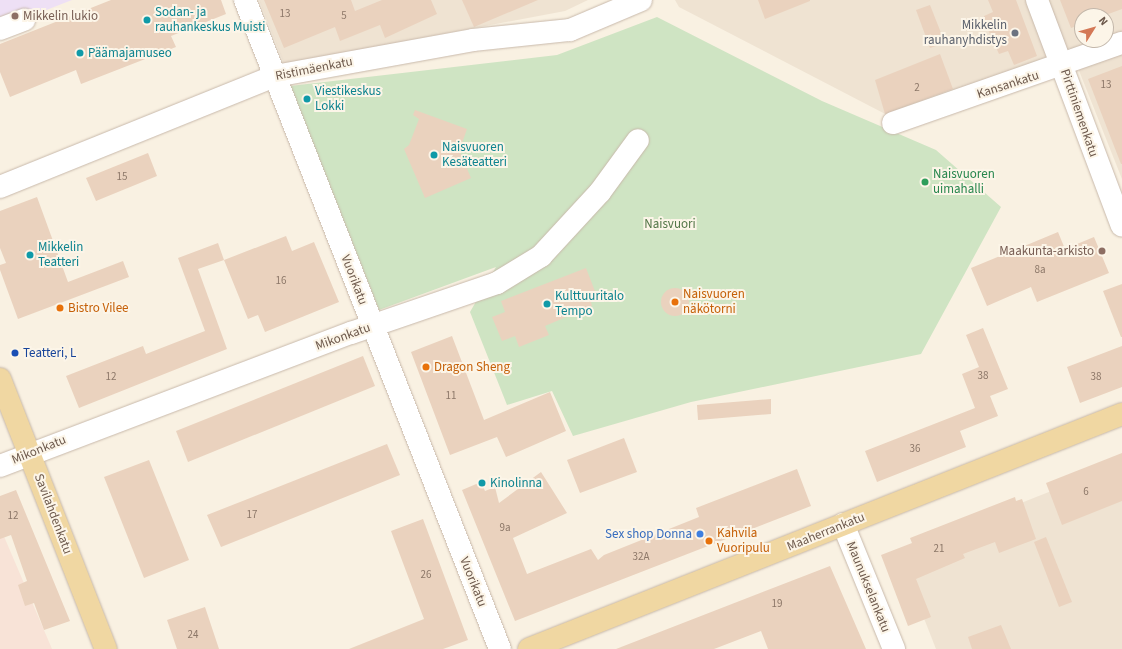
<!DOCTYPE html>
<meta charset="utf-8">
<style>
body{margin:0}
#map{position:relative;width:1122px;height:649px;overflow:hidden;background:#f9f1e2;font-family:"Source Sans 3",sans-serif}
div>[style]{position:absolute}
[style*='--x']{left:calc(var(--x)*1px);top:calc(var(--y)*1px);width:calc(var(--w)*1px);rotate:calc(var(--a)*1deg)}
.residential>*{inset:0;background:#efe3d2}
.commercial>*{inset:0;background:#f8e3d7}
.education>*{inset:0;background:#eee0f5}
.green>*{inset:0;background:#cfe4c3}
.building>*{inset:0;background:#ead2be}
.round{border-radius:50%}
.roads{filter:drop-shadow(0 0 1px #c8b9ab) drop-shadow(0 0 1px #c8b9ab)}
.minor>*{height:22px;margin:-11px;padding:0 11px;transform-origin:11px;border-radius:11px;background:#fff}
.major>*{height:22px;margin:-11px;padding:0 11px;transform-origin:11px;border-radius:11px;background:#f0d7a2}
.dots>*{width:11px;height:11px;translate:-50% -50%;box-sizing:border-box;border:2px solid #fcf5e8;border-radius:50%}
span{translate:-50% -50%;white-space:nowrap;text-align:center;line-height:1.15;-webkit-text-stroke:4px #fcf5e8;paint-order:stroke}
.number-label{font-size:11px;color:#8c7768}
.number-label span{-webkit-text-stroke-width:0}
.culture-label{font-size:13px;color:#0d838f}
.left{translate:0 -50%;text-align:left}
.education-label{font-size:13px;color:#785e54}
.right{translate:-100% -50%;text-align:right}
.worship-label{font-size:13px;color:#5b616d}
.street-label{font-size:13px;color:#6d594c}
.leisure-label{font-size:13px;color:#27864d}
.park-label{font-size:13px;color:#547749}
.food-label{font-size:13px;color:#c56008}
.transit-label{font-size:13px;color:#164399}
.shop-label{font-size:13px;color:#366cbe}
.north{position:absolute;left:1074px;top:8px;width:40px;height:40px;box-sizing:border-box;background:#fcf5e8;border:1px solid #c3b7aa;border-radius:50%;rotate:53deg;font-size:11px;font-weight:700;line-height:16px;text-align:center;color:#6d594c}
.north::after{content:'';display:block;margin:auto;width:14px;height:18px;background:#d47856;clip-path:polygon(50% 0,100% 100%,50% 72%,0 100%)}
</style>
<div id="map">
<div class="residential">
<i style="clip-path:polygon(259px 0,588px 0,565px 11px,284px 64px)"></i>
<i style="clip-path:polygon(evenodd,675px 0,1122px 0,1122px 179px,1070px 48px,891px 117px,679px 7px,675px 0,1082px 16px,1106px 16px,1106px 40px,1082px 40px,1082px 16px)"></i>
<i style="clip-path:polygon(1122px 463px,1122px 649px,936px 649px,898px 552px)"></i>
</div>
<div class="commercial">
<i style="clip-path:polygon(0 527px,52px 649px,0 649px)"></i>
</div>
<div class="education">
<i style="clip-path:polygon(0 0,72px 0,0 28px)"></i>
</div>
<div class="green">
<i style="clip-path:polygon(657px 17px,822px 101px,936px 150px,1001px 207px,921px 354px,691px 402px,573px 436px,552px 391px,507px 405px,470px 312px,496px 267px,379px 310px,290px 86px,557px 55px)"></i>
</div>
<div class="building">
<i style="clip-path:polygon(111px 0,221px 0,226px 14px,171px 36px,176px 47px,81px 84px,76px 70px,10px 97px,0 72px,0 44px)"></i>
<i style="clip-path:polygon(264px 0,351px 0,355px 11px,382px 0,431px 0,437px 14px,385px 38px,380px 25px,340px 41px,335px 27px,284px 48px)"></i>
<i style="clip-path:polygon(462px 0,538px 0,474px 27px)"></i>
<i style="clip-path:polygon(758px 0,810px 0,810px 1px,765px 19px)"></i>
<i style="clip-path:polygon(988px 0,1016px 0,1037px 56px,1014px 65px,1008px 51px,999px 54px,985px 23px,984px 16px,993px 12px)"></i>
<i style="clip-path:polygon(1060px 0,1122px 0,1122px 9px,1103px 16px,1082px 16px,1082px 24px,1071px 28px)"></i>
<i style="clip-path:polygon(930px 5px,945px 43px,930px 48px,916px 10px)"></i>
<i style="clip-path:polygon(940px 54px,953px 89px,885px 114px,875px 80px)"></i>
<i style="clip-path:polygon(1122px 66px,1122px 164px,1121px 164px,1088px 79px)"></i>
<i style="clip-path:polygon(415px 110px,467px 129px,461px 146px,456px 143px,471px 178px,425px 198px,404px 149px,409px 145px,419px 119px,413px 115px)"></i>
<i style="clip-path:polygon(148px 153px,157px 176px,96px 201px,86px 178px)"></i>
<i style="clip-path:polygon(37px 197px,68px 282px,123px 261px,129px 277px,18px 319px,0 270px,0 265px,6px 263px,0 248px,0 211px)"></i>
<i style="clip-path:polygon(1058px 232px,1065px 249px,1094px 237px,1109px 273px,1037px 302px,1031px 287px,987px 306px,971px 268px)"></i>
<i style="clip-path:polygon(286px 236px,292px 251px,314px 242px,339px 302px,265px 332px,258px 315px,248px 319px,224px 260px)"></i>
<i style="clip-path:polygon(218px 243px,224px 260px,198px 269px,227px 349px,79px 408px,66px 376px,143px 346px,146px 354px,205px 331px,178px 258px)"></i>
<i style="clip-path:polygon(586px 268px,598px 299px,591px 302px,592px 306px,545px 326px,549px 335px,519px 347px,515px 336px,502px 341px,492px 317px,505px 312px,501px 301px)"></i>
<i style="clip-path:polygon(1122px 284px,1122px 337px,1121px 337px,1103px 291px)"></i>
<i class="round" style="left:661px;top:288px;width:28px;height:28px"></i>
<i style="clip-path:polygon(983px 328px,1008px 389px,990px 396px,998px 416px,960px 431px,966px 447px,877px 482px,865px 451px,975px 408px,962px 374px,979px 367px,966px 335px)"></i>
<i style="clip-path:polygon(452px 336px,484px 420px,550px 392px,566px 431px,506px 457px,497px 437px,450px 455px,411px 352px)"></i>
<i style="clip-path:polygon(1122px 346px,1122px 387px,1080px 403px,1067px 367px)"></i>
<i style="clip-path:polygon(363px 356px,375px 386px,188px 462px,176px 431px)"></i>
<i style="clip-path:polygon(771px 399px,771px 414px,698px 420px,697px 405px)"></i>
<i style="clip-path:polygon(624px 438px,637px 472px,580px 493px,567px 460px)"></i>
<i style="clip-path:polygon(387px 444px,400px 475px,221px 547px,207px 515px)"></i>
<i style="clip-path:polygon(1122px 453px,1122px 501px,1062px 525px,1046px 483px)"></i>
<i style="clip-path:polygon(149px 460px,189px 560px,144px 578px,104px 477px)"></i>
<i style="clip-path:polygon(797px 469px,811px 506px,515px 621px,462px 490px,481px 482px,485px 491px,495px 487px,499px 503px,541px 472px,567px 513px,513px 538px,527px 574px,591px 549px,598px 560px,604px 555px,699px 517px,696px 508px)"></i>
<i style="clip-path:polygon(16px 490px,70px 621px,44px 630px,34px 603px,25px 606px,18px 585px,27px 581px,11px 535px,0 539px,0 496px)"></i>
<i style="clip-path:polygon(1015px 497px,1016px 501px,1022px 499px,1036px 539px,999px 553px,995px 542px,963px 554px,965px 558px,916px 579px,931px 617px,908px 626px,881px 555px,912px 543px,910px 538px)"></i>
<i style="clip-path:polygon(423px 519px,468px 640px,443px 649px,349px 649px,424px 619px,391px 531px)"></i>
<i style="clip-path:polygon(1046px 537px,1072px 602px,1059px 607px,1034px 542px)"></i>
<i style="clip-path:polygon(830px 566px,866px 649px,768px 649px,761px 631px,714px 649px,616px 649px)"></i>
<i style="clip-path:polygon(205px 607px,219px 649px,177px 649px,167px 620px)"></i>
<i style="clip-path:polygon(1001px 625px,1011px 649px,972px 649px,968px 637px)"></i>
</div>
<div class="roads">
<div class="minor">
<i style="--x:245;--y:0;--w:697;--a:68.55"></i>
<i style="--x:1037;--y:0;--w:241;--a:69.4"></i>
<i style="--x:0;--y:29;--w:26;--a:-21"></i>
<i style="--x:893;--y:123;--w:243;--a:-19.3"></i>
<i style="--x:0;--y:187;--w:297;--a:-22"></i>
<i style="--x:275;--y:76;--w:201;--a:-10.3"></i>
<i style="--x:473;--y:40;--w:98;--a:-5.9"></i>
<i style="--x:570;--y:30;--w:77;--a:-22.9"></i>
<i style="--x:0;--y:466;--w:375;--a:-20.8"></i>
<i style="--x:351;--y:333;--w:154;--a:-18.9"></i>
<i style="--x:497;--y:283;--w:52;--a:-31.5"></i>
<i style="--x:541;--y:256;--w:87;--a:-47.3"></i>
<i style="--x:600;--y:192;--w:64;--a:-53.8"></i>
<i style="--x:843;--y:524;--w:135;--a:67.8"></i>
</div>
<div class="major">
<i style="--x:0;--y:379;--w:290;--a:68.6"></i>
<i style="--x:529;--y:649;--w:638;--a:-21.62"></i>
</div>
</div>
<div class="dots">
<i style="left:15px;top:16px;background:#8d6e63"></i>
<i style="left:147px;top:20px;background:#0f9aa8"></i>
<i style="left:1015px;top:33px;background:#6b7280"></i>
<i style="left:80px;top:53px;background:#0f9aa8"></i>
<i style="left:307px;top:99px;background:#0f9aa8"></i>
<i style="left:434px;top:155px;background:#0f9aa8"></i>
<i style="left:925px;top:182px;background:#2e9e5b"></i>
<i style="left:1102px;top:251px;background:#8d6e63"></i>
<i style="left:30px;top:255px;background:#0f9aa8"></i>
<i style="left:675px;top:302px;background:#e8710a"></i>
<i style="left:547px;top:304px;background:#0f9aa8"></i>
<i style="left:60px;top:308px;background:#e8710a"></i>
<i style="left:15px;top:353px;background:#1a4fb4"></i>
<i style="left:426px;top:367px;background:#e8710a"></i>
<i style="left:482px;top:483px;background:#0f9aa8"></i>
<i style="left:700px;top:534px;background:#3f7fe0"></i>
<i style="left:709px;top:541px;background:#e8710a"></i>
</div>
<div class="number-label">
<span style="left:285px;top:14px">13</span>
<span style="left:344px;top:16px">5</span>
<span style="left:1106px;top:85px">13</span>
<span style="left:917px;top:88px">2</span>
<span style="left:122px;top:177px">15</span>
<span style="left:1040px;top:270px">8a</span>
<span style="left:281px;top:281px">16</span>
<span style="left:983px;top:376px">38</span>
<span style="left:111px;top:377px">12</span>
<span style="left:1096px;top:377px">38</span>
<span style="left:451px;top:396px">11</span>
<span style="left:915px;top:449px">36</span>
<span style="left:1086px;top:492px">6</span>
<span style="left:252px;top:515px">17</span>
<span style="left:13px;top:516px">12</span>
<span style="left:505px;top:528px">9a</span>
<span style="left:939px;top:549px">21</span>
<span style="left:641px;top:557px">32A</span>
<span style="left:426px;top:575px">26</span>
<span style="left:777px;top:604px">19</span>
<span style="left:193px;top:635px">24</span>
</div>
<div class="culture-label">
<span class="left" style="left:155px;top:20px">Sodan- ja<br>rauhankeskus Muisti</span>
<span class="left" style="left:88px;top:53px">Päämajamuseo</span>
<span class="left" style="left:315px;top:99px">Viestikeskus<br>Lokki</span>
<span class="left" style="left:442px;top:155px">Naisvuoren<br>Kesäteatteri</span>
<span class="left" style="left:38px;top:255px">Mikkelin<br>Teatteri</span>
<span class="left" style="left:555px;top:304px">Kulttuuritalo<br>Tempo</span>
<span class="left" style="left:490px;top:483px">Kinolinna</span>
</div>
<div class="education-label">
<span class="left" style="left:23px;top:16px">Mikkelin lukio</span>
<span class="right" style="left:1094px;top:251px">Maakunta-arkisto</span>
</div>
<div class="worship-label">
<span class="right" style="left:1007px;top:33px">Mikkelin<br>rauhanyhdistys</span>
</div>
<div class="street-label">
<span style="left:314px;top:69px;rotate:-11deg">Ristimäenkatu</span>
<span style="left:1008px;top:85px;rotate:-18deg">Kansankatu</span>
<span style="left:1079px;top:113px;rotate:71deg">Pirttiniemenkatu</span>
<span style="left:354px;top:280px;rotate:69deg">Vuorikatu</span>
<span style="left:343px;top:337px;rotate:-20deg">Mikonkatu</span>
<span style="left:39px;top:450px;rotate:-22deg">Mikonkatu</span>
<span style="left:53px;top:514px;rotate:69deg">Savilahdenkatu</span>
<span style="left:826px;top:532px;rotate:-22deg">Maaherrankatu</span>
<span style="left:473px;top:582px;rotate:68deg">Vuorikatu</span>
<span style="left:868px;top:587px;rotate:68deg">Maunukselankatu</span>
</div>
<div class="leisure-label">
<span class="left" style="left:933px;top:182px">Naisvuoren<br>uimahalli</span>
</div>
<div class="park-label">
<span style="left:670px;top:224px">Naisvuori</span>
</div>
<div class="food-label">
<span class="left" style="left:683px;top:302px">Naisvuoren<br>näkötorni</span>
<span class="left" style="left:68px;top:308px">Bistro Vilee</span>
<span class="left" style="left:434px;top:367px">Dragon Sheng</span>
<span class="left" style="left:717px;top:541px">Kahvila<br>Vuoripulu</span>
</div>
<div class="transit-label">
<span class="left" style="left:23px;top:353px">Teatteri, L</span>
</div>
<div class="shop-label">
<span class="right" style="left:692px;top:534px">Sex shop Donna</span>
</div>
<div class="north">N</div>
</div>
